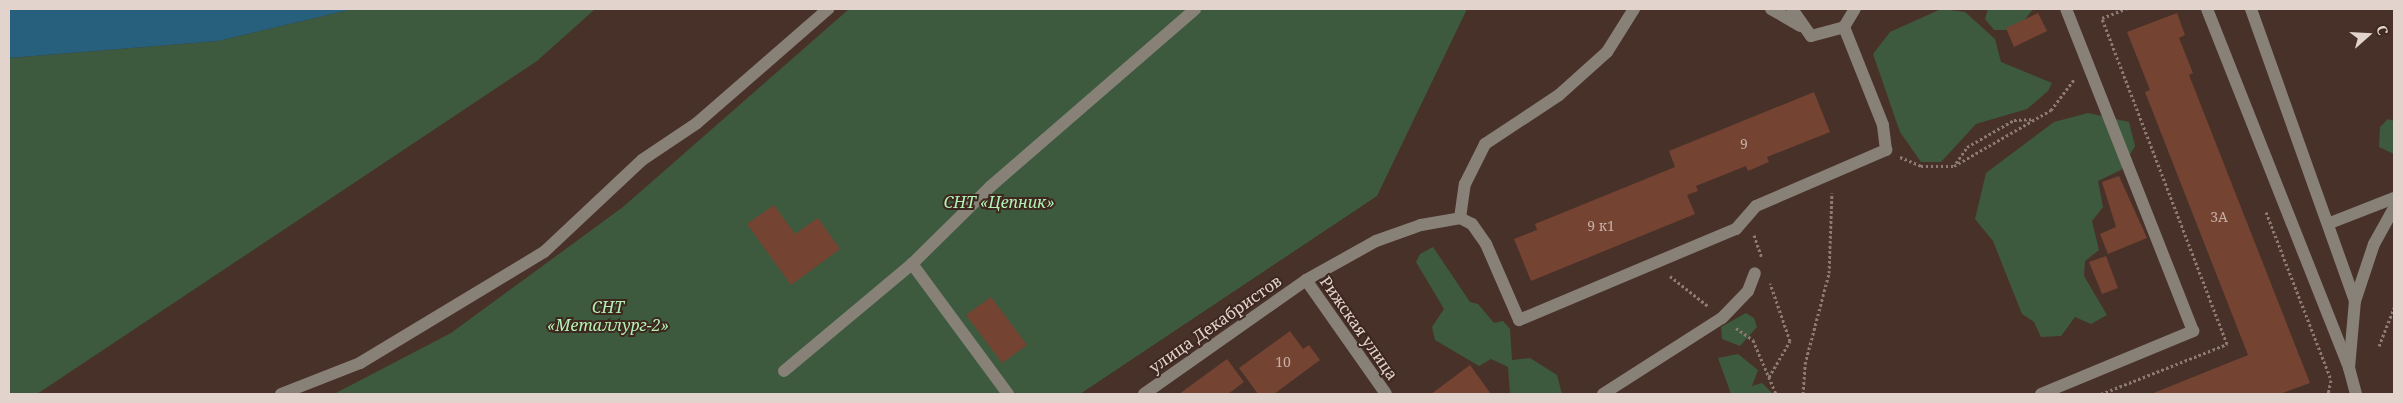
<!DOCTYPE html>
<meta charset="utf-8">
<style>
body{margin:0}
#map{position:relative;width:2403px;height:403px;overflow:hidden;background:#483129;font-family:"Noto Serif",serif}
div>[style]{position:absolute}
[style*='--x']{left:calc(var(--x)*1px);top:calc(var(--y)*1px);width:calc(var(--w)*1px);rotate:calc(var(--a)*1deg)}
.green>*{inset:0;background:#3d5a3e}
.water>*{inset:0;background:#27607c}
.building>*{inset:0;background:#744331}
.path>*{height:3px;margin-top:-1.5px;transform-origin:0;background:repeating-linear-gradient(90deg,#8e7a73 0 2.5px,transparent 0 5px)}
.minor>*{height:12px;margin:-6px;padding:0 6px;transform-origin:6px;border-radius:6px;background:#888177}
span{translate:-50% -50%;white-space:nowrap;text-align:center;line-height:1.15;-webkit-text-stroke:4px #3d271f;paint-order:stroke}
.number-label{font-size:14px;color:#c6afa6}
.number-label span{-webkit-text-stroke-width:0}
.park-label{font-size:16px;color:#b2f2b4;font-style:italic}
.street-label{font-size:16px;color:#e2d3cd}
.frame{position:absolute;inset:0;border:10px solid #e2d3cd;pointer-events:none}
.north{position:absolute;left:2343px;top:10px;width:50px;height:50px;-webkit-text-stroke:4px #3d271f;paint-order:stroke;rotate:71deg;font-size:14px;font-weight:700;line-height:20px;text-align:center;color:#e2d3cd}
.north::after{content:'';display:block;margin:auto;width:18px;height:22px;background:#e2d3cd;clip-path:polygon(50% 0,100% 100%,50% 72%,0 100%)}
</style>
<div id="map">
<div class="green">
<i style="clip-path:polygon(353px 9px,595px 9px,537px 61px,37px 394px,9px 394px,9px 58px,218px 41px)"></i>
<i style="clip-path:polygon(849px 9px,1467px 9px,1377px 196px,1080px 394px,334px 394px,451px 333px,623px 207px)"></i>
<i style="clip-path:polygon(1941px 9px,1965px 12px,1995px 39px,2001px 62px,2052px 83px,2048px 91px,2027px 109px,1976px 124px,1941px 162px,1921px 162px,1900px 132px,1873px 54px,1890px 32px)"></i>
<i style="clip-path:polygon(1988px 9px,2033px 9px,2017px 30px,1994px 30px,1985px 19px)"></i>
<i style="clip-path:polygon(2088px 113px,2129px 122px,2135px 146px,2121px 170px,2098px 181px,2103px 207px,2092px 221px,2099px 250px,2085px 261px,2084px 276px,2107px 315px,2091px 324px,2075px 317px,2061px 336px,2041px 337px,2034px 322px,2022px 314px,1993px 241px,1975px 219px,1986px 173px,2054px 122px)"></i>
<i style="clip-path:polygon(2388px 119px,2394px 121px,2394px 154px,2379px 147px,2380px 127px)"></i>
<i style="clip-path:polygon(1433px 247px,1470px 302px,1478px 304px,1494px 323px,1503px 321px,1510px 329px,1512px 360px,1530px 358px,1557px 375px,1562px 394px,1510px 394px,1508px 367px,1491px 359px,1479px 366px,1435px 340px,1432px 327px,1444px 309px,1416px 262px,1420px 254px)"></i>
<i style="clip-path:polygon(1746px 313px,1754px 318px,1757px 327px,1740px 346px,1722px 339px,1721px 327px)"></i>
<i style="clip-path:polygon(1738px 354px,1758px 370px,1752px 386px,1762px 383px,1773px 394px,1731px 394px,1718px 358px)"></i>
</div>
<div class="water">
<i style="clip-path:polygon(9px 9px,353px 9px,218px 41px,9px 58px)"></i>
</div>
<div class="building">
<i style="clip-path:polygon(2038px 13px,2047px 31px,2014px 47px,2006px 28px)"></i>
<i style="clip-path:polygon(2177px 13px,2185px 35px,2179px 38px,2193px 73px,2189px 75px,2310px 383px,2280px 394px,2151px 394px,2248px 355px,2145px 92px,2150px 90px,2127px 32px)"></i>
<i style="clip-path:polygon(1814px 92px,1830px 132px,1767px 157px,1769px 162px,1748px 171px,1746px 166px,1696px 186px,1698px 191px,1687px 195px,1695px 214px,1531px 281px,1514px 239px,1537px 230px,1535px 224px,1675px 167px,1669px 151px)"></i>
<i style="clip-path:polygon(2119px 176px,2147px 238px,2108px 254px,2100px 234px,2116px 227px,2102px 182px)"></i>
<i style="clip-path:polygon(774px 205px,795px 234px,818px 218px,840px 249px,791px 285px,747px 224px)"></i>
<i style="clip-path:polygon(2106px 256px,2118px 288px,2102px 294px,2089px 262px)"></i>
<i style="clip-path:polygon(991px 297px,1027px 345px,1002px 363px,966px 315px)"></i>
<i style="clip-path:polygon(1290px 331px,1303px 349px,1309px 345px,1320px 360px,1274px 394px,1258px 394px,1239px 368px)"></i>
<i style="clip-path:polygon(1227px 359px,1244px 382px,1228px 394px,1179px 394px)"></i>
<i style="clip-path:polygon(1470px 365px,1491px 394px,1431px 394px)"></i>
</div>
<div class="path">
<i style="--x:1900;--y:157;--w:23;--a:23"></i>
<i style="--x:1921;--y:166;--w:33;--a:0"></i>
<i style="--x:1954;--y:166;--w:112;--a:-30"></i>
<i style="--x:2051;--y:110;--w:39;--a:-53"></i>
<i style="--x:1956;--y:163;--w:19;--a:-55"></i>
<i style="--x:1967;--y:147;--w:54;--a:-29.9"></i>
<i style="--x:2014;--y:120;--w:20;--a:-3"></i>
<i style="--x:2266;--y:212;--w:180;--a:68.8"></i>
<i style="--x:2331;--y:380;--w:14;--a:102"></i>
<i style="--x:1754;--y:235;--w:24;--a:71"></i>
<i style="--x:1670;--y:276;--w:48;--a:38.3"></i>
<i style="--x:1736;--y:328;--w:21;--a:35"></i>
<i style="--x:1753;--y:340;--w:59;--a:66.9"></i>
<i style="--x:2379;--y:346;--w:41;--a:-68.5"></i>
<i style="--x:1769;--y:377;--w:42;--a:-59.7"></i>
<i style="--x:1790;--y:341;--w:61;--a:-109"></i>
<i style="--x:1803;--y:394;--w:30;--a:-86"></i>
<i style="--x:1805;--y:364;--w:94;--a:-75.2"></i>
<i style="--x:1829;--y:273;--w:80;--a:-87.9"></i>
<i style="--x:2101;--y:394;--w:136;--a:-21.6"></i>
<i style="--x:2227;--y:344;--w:349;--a:-111"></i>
<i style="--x:2102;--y:18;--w:26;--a:-21"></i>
</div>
<div class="minor">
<i style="--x:1771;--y:9;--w:34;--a:30"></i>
<i style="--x:1792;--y:9;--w:33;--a:55"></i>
<i style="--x:1811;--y:36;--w:34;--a:-15"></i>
<i style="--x:2207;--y:9;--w:386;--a:68.4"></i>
<i style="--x:2251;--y:9;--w:310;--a:70.4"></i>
<i style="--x:1460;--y:218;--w:34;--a:-82"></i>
<i style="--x:1465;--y:184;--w:45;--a:-63.4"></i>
<i style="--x:1485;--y:144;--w:89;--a:-33.5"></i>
<i style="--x:1559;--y:95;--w:64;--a:-41.9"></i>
<i style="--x:1607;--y:52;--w:51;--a:-57.9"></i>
<i style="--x:2330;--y:223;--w:69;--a:-21.3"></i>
<i style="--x:1306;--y:280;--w:139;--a:54.9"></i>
<i style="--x:784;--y:371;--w:167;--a:-39.9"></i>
<i style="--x:281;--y:394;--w:85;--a:-21.4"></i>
<i style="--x:360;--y:363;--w:215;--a:-31.1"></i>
<i style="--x:544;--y:252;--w:134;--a:-43.2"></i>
<i style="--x:642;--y:160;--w:66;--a:-33.9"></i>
<i style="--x:697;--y:123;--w:174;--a:-41"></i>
<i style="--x:1008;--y:394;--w:162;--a:-126.4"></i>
<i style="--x:912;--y:264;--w:111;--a:-44.6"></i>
<i style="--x:991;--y:186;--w:270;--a:-40.9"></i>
<i style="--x:1144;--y:394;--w:198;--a:-35.1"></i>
<i style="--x:1306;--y:280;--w:80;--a:-29.1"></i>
<i style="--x:1376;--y:241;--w:48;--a:-19.6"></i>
<i style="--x:1421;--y:225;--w:40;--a:-10"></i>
<i style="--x:1460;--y:218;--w:13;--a:27"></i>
<i style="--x:1472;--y:224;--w:24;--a:55"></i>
<i style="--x:1486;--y:244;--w:83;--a:66.5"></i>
<i style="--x:1519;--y:320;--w:235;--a:-22.8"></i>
<i style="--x:1736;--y:229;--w:30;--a:-49"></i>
<i style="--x:1756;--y:206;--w:142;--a:-23.3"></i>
<i style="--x:1886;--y:150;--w:25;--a:-97"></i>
<i style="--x:1883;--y:125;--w:105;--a:-111.7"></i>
<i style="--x:1844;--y:27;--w:21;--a:-59"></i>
<i style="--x:1603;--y:394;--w:141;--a:-32.6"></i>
<i style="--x:1722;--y:318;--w:37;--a:-46"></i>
<i style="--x:1748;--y:291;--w:19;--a:-69"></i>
<i style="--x:2041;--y:394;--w:165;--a:-22.5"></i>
<i style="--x:2193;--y:331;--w:346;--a:-111.5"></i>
<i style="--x:2356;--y:394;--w:27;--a:-105"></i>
<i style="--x:2349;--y:368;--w:67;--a:-84.9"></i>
<i style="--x:2355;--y:301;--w:60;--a:-71.6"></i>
<i style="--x:2374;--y:244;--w:41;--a:-60.9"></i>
</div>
<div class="number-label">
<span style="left:1744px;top:144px">9</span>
<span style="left:2219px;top:217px">3А</span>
<span style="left:1601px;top:226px">9 к1</span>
<span style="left:1283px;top:362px">10</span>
</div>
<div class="park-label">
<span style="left:999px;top:202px">СНТ «Цепник»</span>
<span style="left:608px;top:316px">СНТ<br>«Металлург-2»</span>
</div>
<div class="street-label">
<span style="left:1215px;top:324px;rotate:-35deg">улица Декабристов</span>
<span style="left:1359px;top:328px;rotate:55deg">Рижская улица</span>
</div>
<div class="frame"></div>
<div class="north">С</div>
</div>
